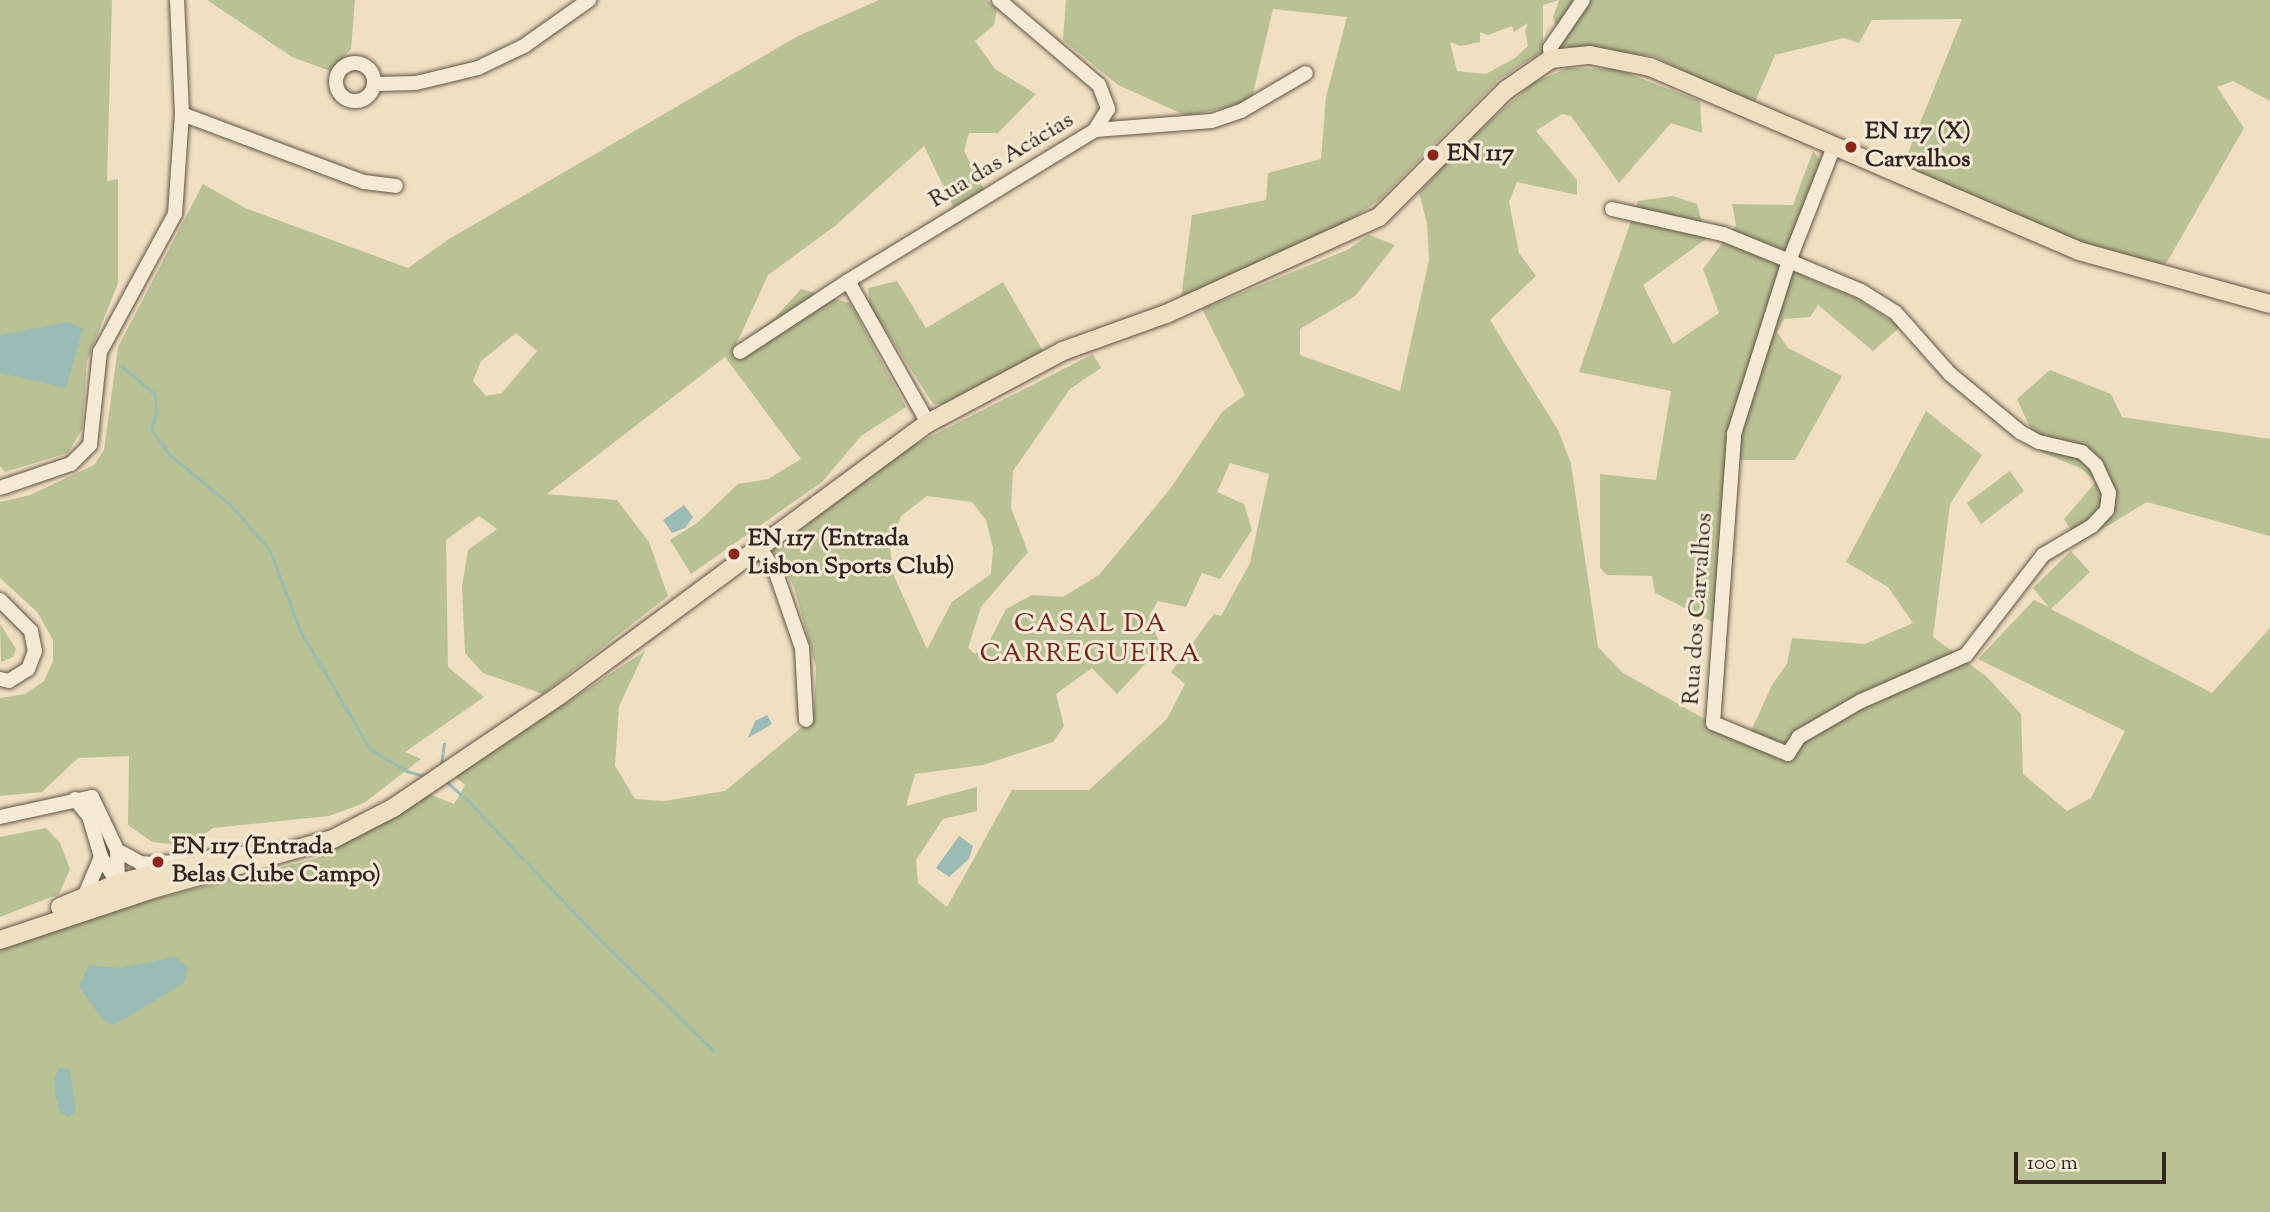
<!DOCTYPE html>
<meta charset="utf-8">
<style>
body{margin:0}
#map{position:relative;width:2270px;height:1212px;overflow:hidden;background:#f1dfc1;font-family:"Sorts Mill Goudy",serif}
div>[style]{position:absolute}
[style*='--x']{left:calc(var(--x)*1px);top:calc(var(--y)*1px);width:calc(var(--w)*1px);rotate:calc(var(--a)*1deg)}
.green>*{inset:0;background:#b9c293}
.water>*{inset:0;background:#9bbcb4}
.stream>*{height:2.5px;margin:-1.25px;padding:0 1.25px;transform-origin:1.25px;border-radius:1.25px;background:#9bbcb4}
.roads{filter:drop-shadow(0 0 2px #625446) drop-shadow(0 0 2px #625446)}
.minor>*{height:14px;margin:-7px;padding:0 7px;transform-origin:7px;border-radius:7px;background:#f6ead7}
.minor>.ring{margin:-7px;padding:0;box-sizing:content-box;background:none;border:14px solid #f6ead7;border-radius:50%}
.major>*{height:18px;margin:-9px;padding:0 9px;transform-origin:9px;border-radius:9px;background:#f1dfc1}
.dots>*{width:19px;height:19px;translate:-50% -50%;box-sizing:border-box;border:4px solid #f6ead7;border-radius:50%}
span{translate:-50% -50%;white-space:nowrap;text-align:center;line-height:1.15;-webkit-text-stroke:6px #f6ead7;paint-order:stroke}
.poi-label{font-size:24px;color:#33251d;font-weight:700}
.left{translate:0 -50%;text-align:left}
.street-label{font-size:24px;color:#33251d}
.neighbourhood-label{font-size:26px;color:#7a1f14;letter-spacing:2px}
.scale{position:absolute;left:2014px;top:1152px;width:152px;height:32px;box-sizing:border-box;border:4px solid #33251d;border-top:0;padding-left:9px;font-size:21px;line-height:24px;white-space:nowrap;color:#33251d;-webkit-text-stroke:5px #f6ead7;paint-order:stroke}
</style>
<div id="map">
<div class="green">
<i style="clip-path:polygon(0 0,112px 0,107px 181px,118px 179px,118px 283px,87px 361px,82px 429px,68px 453px,5px 472px,0 466px)"></i>
<i style="clip-path:polygon(207px 0,355px 0,351px 49px,330px 71px,292px 57px)"></i>
<i style="clip-path:polygon(evenodd,879px 0,987px 0,997px 8px,994px 25px,975px 41px,995px 69px,1036px 94px,998px 133px,969px 133px,964px 151px,985px 191px,954px 208px,924px 146px,835px 226px,768px 275px,734px 349px,775px 318px,801px 289px,850px 303px,906px 407px,861px 436px,822px 482px,691px 574px,670px 540px,697px 523px,738px 484px,768px 479px,801px 459px,725px 357px,547px 494px,617px 500px,649px 542px,668px 596px,543px 694px,483px 673px,465px 653px,462px 586px,468px 550px,497px 529px,479px 516px,446px 540px,448px 667px,484px 697px,405px 752px,421px 759px,364px 803px,329px 816px,213px 828px,188px 846px,152px 842px,128px 825px,129px 756px,78px 758px,42px 792px,0 796px,0 698px,25px 694px,44px 681px,53px 661px,53px 640px,37px 612px,0 578px,0 502px,30px 495px,94px 465px,104px 450px,118px 347px,203px 184px,245px 208px,408px 268px,449px 239px,798px 36px,879px 0,516px 333px,537px 351px,502px 393px,486px 396px,473px 381px,481px 361px,516px 333px)"></i>
<i style="clip-path:polygon(evenodd,1066px 0,2270px 0,2270px 101px,2233px 81px,2217px 87px,2244px 128px,2167px 262px,2161px 265px,2075px 240px,1901px 170px,1962px 19px,1872px 20px,1859px 43px,1844px 38px,1775px 55px,1753px 106px,1654px 56px,1561px 46px,1553px 17px,1559px 0,1543px 5px,1543px 51px,1498px 80px,1379px 200px,1330px 234px,1181px 298px,1192px 215px,1266px 200px,1268px 173px,1321px 159px,1326px 97px,1347px 17px,1273px 9px,1251px 102px,1187px 116px,1118px 85px,1063px 40px,1066px 0,1528px 23px,1525px 30px,1528px 46px,1515px 58px,1486px 74px,1457px 71px,1450px 42px,1461px 46px,1480px 42px,1480px 32px,1488px 35px,1512px 26px,1514px 32px,1528px 23px)"></i>
<i style="clip-path:polygon(evenodd,1568px 68px,1616px 69px,1700px 101px,1702px 133px,1671px 123px,1619px 183px,1571px 116px,1562px 114px,1536px 131px,1577px 180px,1577px 195px,1517px 182px,1509px 202px,1519px 253px,1536px 276px,1490px 320px,1559px 432px,1571px 464px,1598px 647px,1623px 673px,1746px 742px,1772px 685px,1787px 664px,1792px 638px,1865px 644px,1913px 623px,1888px 587px,1846px 562px,1926px 411px,1982px 455px,1950px 504px,1933px 637px,1987px 677px,2021px 714px,2023px 774px,2067px 811px,2091px 798px,2125px 731px,1978px 659px,2034px 600px,2049px 607px,2033px 588px,2071px 551px,2090px 572px,2051px 609px,2212px 693px,2270px 628px,2270px 1212px,0 1212px,0 950px,118px 908px,318px 858px,426px 793px,454px 804px,465px 785px,454px 776px,645px 651px,619px 706px,615px 766px,635px 799px,664px 801px,725px 791px,802px 727px,814px 709px,816px 667px,794px 587px,773px 550px,912px 446px,1093px 354px,1101px 368px,1070px 389px,1013px 471px,1011px 508px,1028px 552px,981px 607px,968px 648px,975px 654px,988px 644px,1006px 609px,1032px 595px,1063px 597px,1099px 575px,1170px 489px,1222px 412px,1245px 395px,1202px 309px,1347px 250px,1369px 235px,1395px 245px,1355px 296px,1300px 329px,1300px 355px,1400px 391px,1429px 260px,1427px 223px,1419px 193px,1457px 150px,1534px 82px,1568px 68px,1230px 463px,1269px 474px,1250px 563px,1221px 616px,1214px 614px,1171px 672px,1185px 684px,1167px 719px,1089px 790px,1012px 790px,947px 907px,918px 883px,916px 860px,943px 819px,977px 811px,977px 787px,906px 806px,915px 774px,983px 765px,1053px 742px,1064px 726px,1056px 694px,1092px 668px,1117px 694px,1161px 647px,1149px 616px,1158px 601px,1186px 607px,1202px 573px,1220px 579px,1252px 530px,1244px 504px,1217px 492px,1230px 463px,1568px 68px,927px 496px,972px 502px,986px 520px,993px 548px,991px 574px,952px 602px,927px 649px,893px 574px,890px 546px,901px 516px,927px 496px)"></i>
<i style="clip-path:polygon(1813px 151px,1823px 163px,1781px 266px,1860px 300px,1900px 327px,1873px 351px,1818px 305px,1810px 317px,1784px 319px,1777px 332px,1788px 348px,1842px 376px,1795px 460px,1727px 460px,1713px 622px,1655px 593px,1652px 576px,1607px 575px,1600px 568px,1600px 474px,1656px 480px,1671px 391px,1579px 372px,1638px 201px,1673px 196px,1697px 204px,1706px 239px,1643px 285px,1673px 344px,1719px 313px,1703px 269px,1736px 225px,1732px 204px,1793px 205px)"></i>
<i style="clip-path:polygon(897px 281px,926px 328px,1003px 282px,1043px 351px,946px 404px,933px 404px,870px 306px,868px 288px)"></i>
<i style="clip-path:polygon(2050px 370px,2111px 394px,2122px 417px,2270px 439px,2270px 536px,2147px 502px,2079px 543px,2064px 519px,2096px 482px,2080px 468px,2041px 452px,2017px 399px)"></i>
<i style="clip-path:polygon(2010px 471px,2024px 491px,1981px 524px,1967px 503px)"></i>
<i style="clip-path:polygon(0 624px,16px 649px,13px 657px,1px 662px)"></i>
<i style="clip-path:polygon(46px 828px,60px 843px,70px 869px,59px 894px,0 917px,0 837px)"></i>
</div>
<div class="water">
<i style="clip-path:polygon(68px 322px,83px 329px,66px 388px,0 373px,0 335px)"></i>
<i style="clip-path:polygon(684px 505px,693px 517px,685px 528px,672px 533px,663px 520px)"></i>
<i style="clip-path:polygon(767px 715px,772px 724px,748px 738px,755px 721px)"></i>
<i style="clip-path:polygon(959px 836px,973px 846px,969px 859px,949px 877px,936px 868px)"></i>
<i style="clip-path:polygon(175px 957px,188px 967px,184px 983px,114px 1025px,103px 1020px,79px 987px,89px 965px,119px 968px)"></i>
<i style="clip-path:polygon(58px 1068px,70px 1069px,76px 1111px,69px 1117px,60px 1112px,56px 1098px,54px 1079px)"></i>
</div>
<div class="stream">
<i style="--x:122;--y:366;--w:43;--a:40.3"></i>
<i style="--x:155;--y:394;--w:18;--a:84"></i>
<i style="--x:157;--y:412;--w:18;--a:109"></i>
<i style="--x:151;--y:429;--w:31;--a:54"></i>
<i style="--x:169;--y:454;--w:80;--a:39.4"></i>
<i style="--x:231;--y:505;--w:60;--a:49.1"></i>
<i style="--x:270;--y:550;--w:85;--a:69.4"></i>
<i style="--x:300;--y:630;--w:139;--a:59.4"></i>
<i style="--x:371;--y:750;--w:42;--a:30.3"></i>
<i style="--x:407;--y:771;--w:18;--a:16"></i>
<i style="--x:424;--y:776;--w:8;--a:-30"></i>
<i style="--x:441;--y:765;--w:21;--a:-82"></i>
<i style="--x:448;--y:783;--w:20;--a:41"></i>
<i style="--x:467;--y:799;--w:82;--a:47"></i>
<i style="--x:527;--y:862;--w:52;--a:47.4"></i>
<i style="--x:565;--y:903;--w:56;--a:45.7"></i>
<i style="--x:607;--y:946;--w:150;--a:44.5"></i>
</div>
<div class="roads">
<div class="minor">
<i style="--x:999;--y:0;--w:131;--a:40.4"></i>
<i style="--x:1099;--y:85;--w:26;--a:69"></i>
<i style="--x:1108;--y:109;--w:25;--a:122"></i>
<i style="--x:1551;--y:59;--w:11;--a:-95"></i>
<i style="--x:1550;--y:48;--w:58;--a:-55.5"></i>
<i class="ring" style="left:336px;top:63px;width:24px;height:24px"></i>
<i style="--x:376;--y:84;--w:40;--a:-1.4"></i>
<i style="--x:416;--y:83;--w:64;--a:-13.6"></i>
<i style="--x:478;--y:68;--w:51;--a:-25.6"></i>
<i style="--x:524;--y:46;--w:80;--a:-35.3"></i>
<i style="--x:182;--y:114;--w:194;--a:20.5"></i>
<i style="--x:364;--y:182;--w:32;--a:7"></i>
<i style="--x:1612;--y:209;--w:114;--a:12.7"></i>
<i style="--x:1723;--y:234;--w:71;--a:22.2"></i>
<i style="--x:1789;--y:261;--w:123;--a:-68.5"></i>
<i style="--x:1789;--y:261;--w:78;--a:22.6"></i>
<i style="--x:1861;--y:291;--w:40;--a:32"></i>
<i style="--x:1895;--y:312;--w:83;--a:48.4"></i>
<i style="--x:1950;--y:374;--w:91;--a:39.6"></i>
<i style="--x:2020;--y:432;--w:21;--a:28"></i>
<i style="--x:2039;--y:442;--w:44;--a:13.1"></i>
<i style="--x:2082;--y:452;--w:19;--a:43"></i>
<i style="--x:2096;--y:465;--w:31;--a:65"></i>
<i style="--x:2109;--y:493;--w:17;--a:97"></i>
<i style="--x:2107;--y:510;--w:22;--a:133"></i>
<i style="--x:2092;--y:526;--w:57;--a:149.4"></i>
<i style="--x:2043;--y:555;--w:126;--a:127.6"></i>
<i style="--x:1966;--y:655;--w:115;--a:156.3"></i>
<i style="--x:1861;--y:701;--w:72;--a:149.9"></i>
<i style="--x:1799;--y:737;--w:20;--a:123"></i>
<i style="--x:1788;--y:754;--w:81;--a:-157.5"></i>
<i style="--x:1713;--y:723;--w:290;--a:-85.8"></i>
<i style="--x:1734;--y:434;--w:182;--a:-72.4"></i>
<i style="--x:740;--y:352;--w:129;--a:-33.3"></i>
<i style="--x:928;--y:423;--w:163;--a:-119.4"></i>
<i style="--x:848;--y:281;--w:289;--a:-31.4"></i>
<i style="--x:1095;--y:130;--w:117;--a:-4.4"></i>
<i style="--x:1212;--y:121;--w:31;--a:-19"></i>
<i style="--x:1241;--y:111;--w:75;--a:-30.3"></i>
<i style="--x:0;--y:488;--w:75;--a:-18.7"></i>
<i style="--x:71;--y:464;--w:27;--a:-45"></i>
<i style="--x:90;--y:445;--w:94;--a:-83.9"></i>
<i style="--x:100;--y:352;--w:157;--a:-61.5"></i>
<i style="--x:175;--y:214;--w:100;--a:-86"></i>
<i style="--x:182;--y:114;--w:114;--a:-92.5"></i>
<i style="--x:758;--y:545;--w:33;--a:57"></i>
<i style="--x:776;--y:573;--w:79;--a:70.9"></i>
<i style="--x:802;--y:648;--w:72;--a:86.8"></i>
<i style="--x:0;--y:600;--w:44;--a:45"></i>
<i style="--x:31;--y:631;--w:20;--a:79"></i>
<i style="--x:35;--y:651;--w:19;--a:111"></i>
<i style="--x:28;--y:669;--w:22;--a:148"></i>
<i style="--x:9;--y:681;--w:9;--a:-167"></i>
<i style="--x:75;--y:799;--w:22;--a:51"></i>
<i style="--x:89;--y:816;--w:43;--a:73.7"></i>
<i style="--x:101;--y:857;--w:31;--a:57"></i>
<i style="--x:0;--y:817;--w:94;--a:-12.3"></i>
<i style="--x:92;--y:797;--w:59;--a:64.7"></i>
<i style="--x:117;--y:850;--w:33;--a:88"></i>
<i style="--x:117;--y:850;--w:26;--a:29"></i>
<i style="--x:140;--y:863;--w:15;--a:4"></i>
<i style="--x:155;--y:864;--w:94;--a:-6.7"></i>
<i style="--x:84;--y:897;--w:43;--a:-67"></i>
</div>
<div class="major">
<i style="--x:60;--y:907;--w:63;--a:-22.5"></i>
<i style="--x:118;--y:883;--w:101;--a:-13.8"></i>
<i style="--x:0;--y:940;--w:164;--a:-18.4"></i>
<i style="--x:156;--y:888;--w:184;--a:-15.5"></i>
<i style="--x:333;--y:839;--w:68;--a:-27.3"></i>
<i style="--x:393;--y:808;--w:202;--a:-34.1"></i>
<i style="--x:560;--y:695;--w:458;--a:-36.5"></i>
<i style="--x:928;--y:423;--w:153;--a:-28.1"></i>
<i style="--x:1063;--y:351;--w:109;--a:-19.8"></i>
<i style="--x:1166;--y:314;--w:234;--a:-24.5"></i>
<i style="--x:1379;--y:217;--w:180;--a:-45"></i>
<i style="--x:1506;--y:90;--w:55;--a:-34.6"></i>
<i style="--x:1551;--y:59;--w:39;--a:-6"></i>
<i style="--x:1590;--y:55;--w:61;--a:11.3"></i>
<i style="--x:1650;--y:67;--w:467;--a:23.2"></i>
<i style="--x:2079;--y:251;--w:198;--a:15.5"></i>
</div>
</div>
<div class="dots">
<i style="left:1851px;top:147px;background:#8f2418"></i>
<i style="left:1433px;top:155px;background:#8f2418"></i>
<i style="left:734px;top:554px;background:#8f2418"></i>
<i style="left:158px;top:862px;background:#8f2418"></i>
</div>
<div class="poi-label">
<span class="left" style="left:1865px;top:147px">EN 117 (X)<br>Carvalhos</span>
<span class="left" style="left:1447px;top:155px">EN 117</span>
<span class="left" style="left:748px;top:554px">EN 117 (Entrada<br>Lisbon Sports Club)</span>
<span class="left" style="left:172px;top:862px">EN 117 (Entrada<br>Belas Clube Campo)</span>
</div>
<div class="street-label">
<span style="left:1002px;top:161px;rotate:-31deg">Rua das Acácias</span>
<span style="left:1699px;top:609px;rotate:-86deg">Rua dos Carvalhos</span>
</div>
<div class="neighbourhood-label">
<span style="left:1091px;top:640px">CASAL DA<br>CARREGUEIRA</span>
</div>
<div class="scale">100 m</div>
</div>
